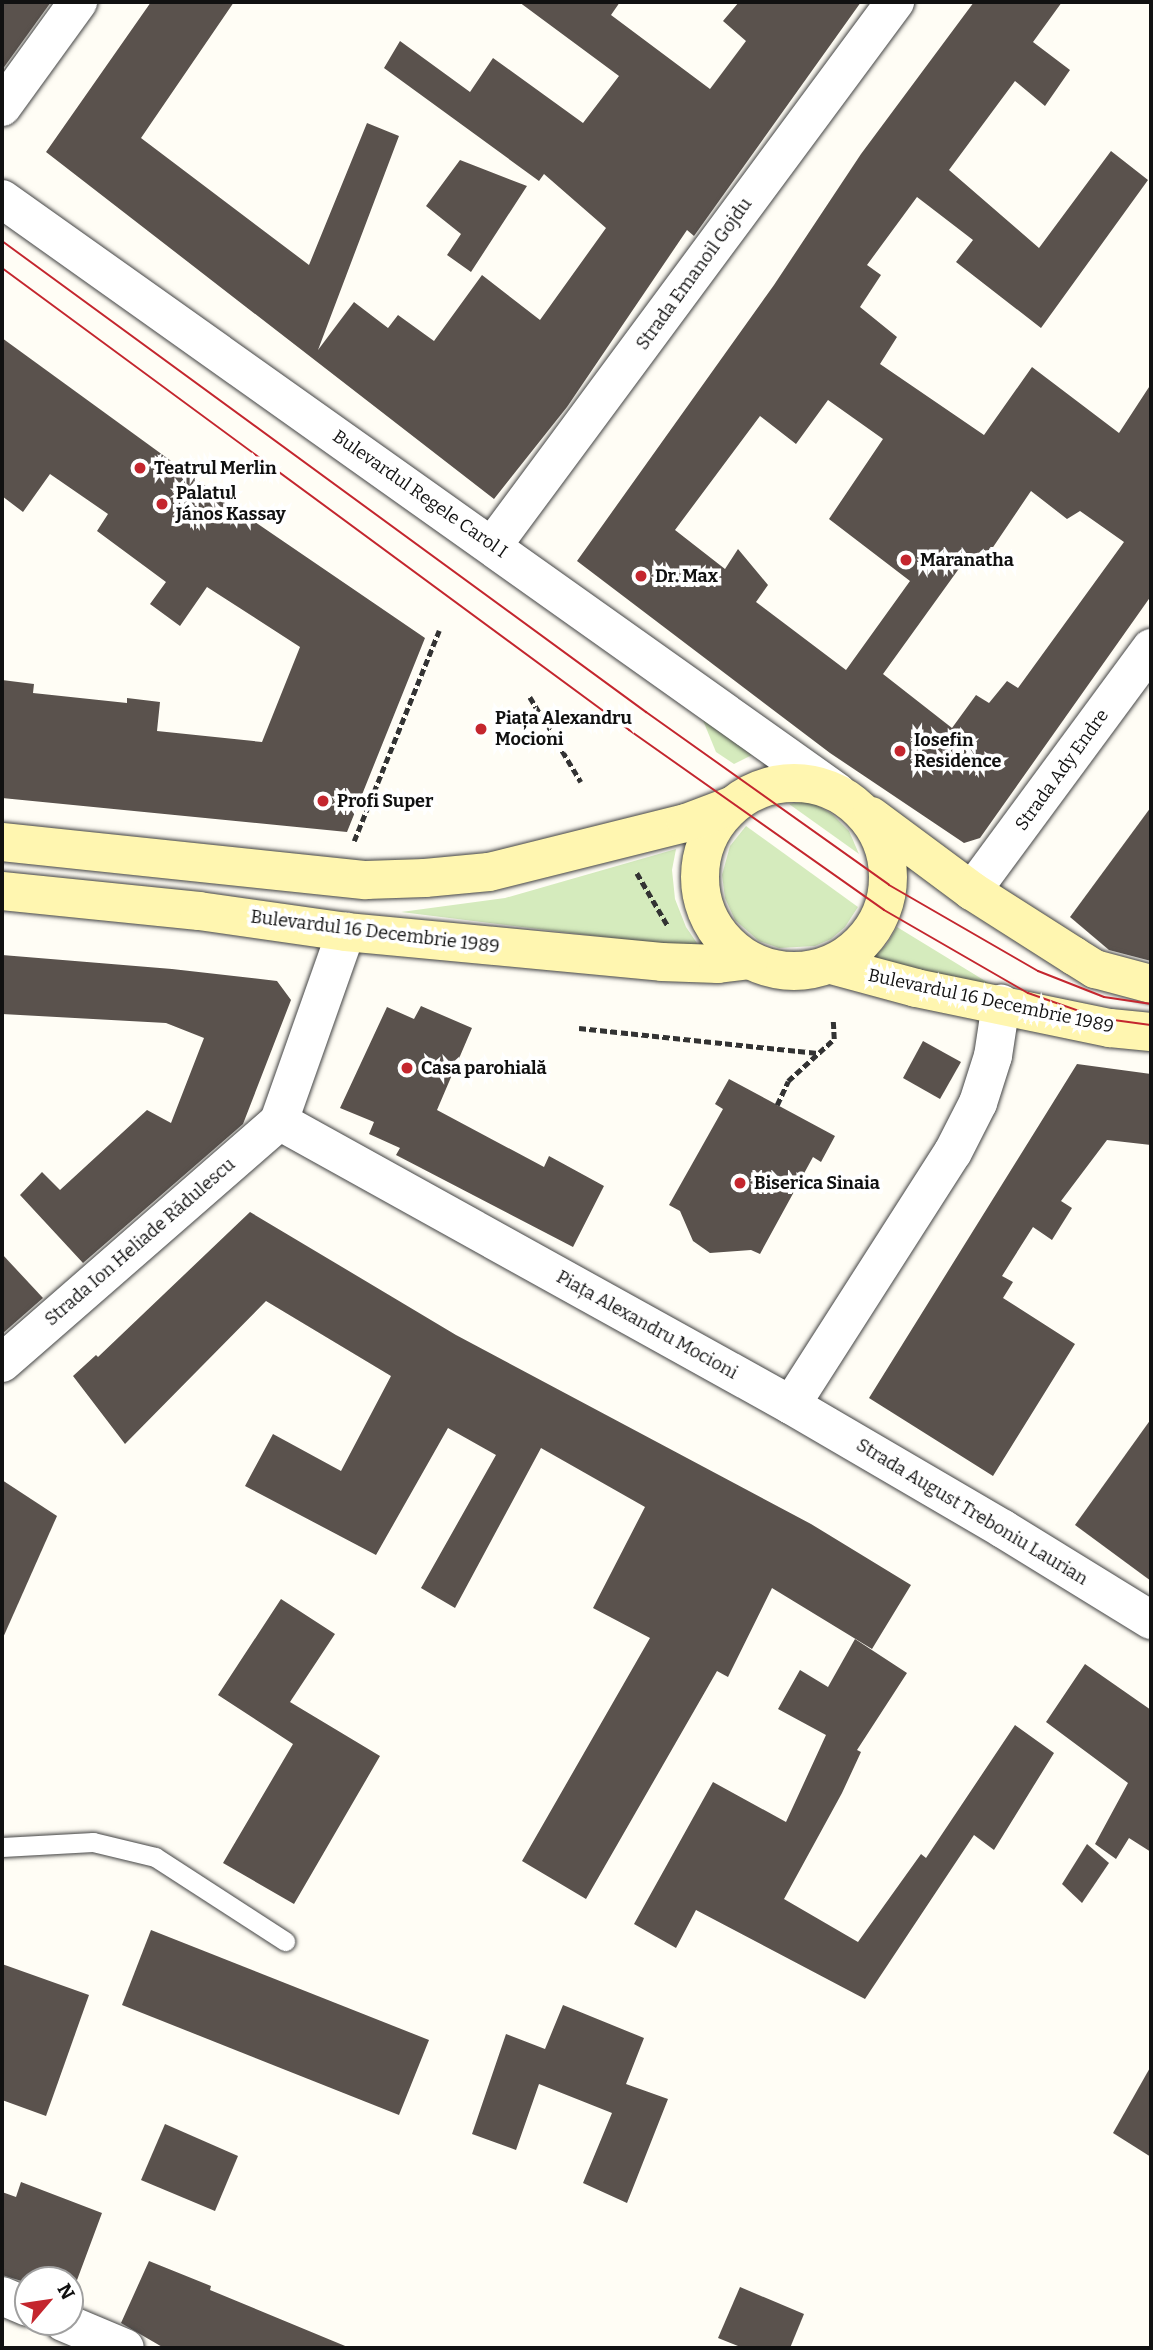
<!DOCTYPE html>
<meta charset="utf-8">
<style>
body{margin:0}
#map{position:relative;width:1153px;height:2350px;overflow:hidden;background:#fffdf5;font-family:Bitter,serif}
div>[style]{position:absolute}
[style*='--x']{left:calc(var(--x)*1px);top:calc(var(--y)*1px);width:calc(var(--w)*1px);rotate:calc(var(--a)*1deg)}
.green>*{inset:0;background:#d5ebbd}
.building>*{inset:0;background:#5a524d}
.path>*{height:4.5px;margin-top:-2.25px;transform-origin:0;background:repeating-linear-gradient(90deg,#333 0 7px,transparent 0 10.5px)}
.roads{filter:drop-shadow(0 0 2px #444) drop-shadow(0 0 2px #444)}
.service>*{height:19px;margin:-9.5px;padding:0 9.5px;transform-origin:9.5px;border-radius:9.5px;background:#fff}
.minor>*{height:38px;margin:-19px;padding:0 19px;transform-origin:19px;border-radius:19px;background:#fff}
.secondary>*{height:38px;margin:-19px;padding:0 19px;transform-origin:19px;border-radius:19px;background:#fff6b0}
.secondary>.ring{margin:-19px;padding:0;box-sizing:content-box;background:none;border:38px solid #fff6b0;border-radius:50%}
.tram>*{height:2px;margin:-1px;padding:0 1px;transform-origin:1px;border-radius:1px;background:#c4262e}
.dots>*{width:19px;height:19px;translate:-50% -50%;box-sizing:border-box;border:4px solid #fff;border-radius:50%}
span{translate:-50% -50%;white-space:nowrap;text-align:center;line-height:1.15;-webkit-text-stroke:7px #fff;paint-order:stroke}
.street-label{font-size:18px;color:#111}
.poi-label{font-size:18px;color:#111;font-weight:700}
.left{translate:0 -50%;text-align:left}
.frame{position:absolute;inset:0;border:4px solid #111;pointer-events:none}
.north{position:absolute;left:14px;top:2266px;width:70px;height:70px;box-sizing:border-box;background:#fff;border:2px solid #a0a0a0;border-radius:50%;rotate:61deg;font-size:19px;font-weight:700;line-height:28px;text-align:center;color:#111}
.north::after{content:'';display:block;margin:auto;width:24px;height:32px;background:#c4262e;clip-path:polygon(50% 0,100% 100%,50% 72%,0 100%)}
</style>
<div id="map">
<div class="green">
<i style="clip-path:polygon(702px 718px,754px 754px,734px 764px,716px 752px)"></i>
<i style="clip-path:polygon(809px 801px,832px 814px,849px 831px,859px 854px,789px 804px)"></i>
<i style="clip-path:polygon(746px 826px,858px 907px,845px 927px,831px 939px,815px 946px,779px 948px,759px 941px,735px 920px,725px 898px,722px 875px,730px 846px)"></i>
<i style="clip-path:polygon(676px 849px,672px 870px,675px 899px,686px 927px,701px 949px,401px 912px,505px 898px)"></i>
<i style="clip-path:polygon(897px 927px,1000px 990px,867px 964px,887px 944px)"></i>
</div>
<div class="building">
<i style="clip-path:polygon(2px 2px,51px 2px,2px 70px)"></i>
<i style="clip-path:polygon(151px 2px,234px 2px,141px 138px,309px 265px,367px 123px,399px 136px,318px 350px,354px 302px,388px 328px,398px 315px,434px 341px,482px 275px,540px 320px,606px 228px,544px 174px,539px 181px,384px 68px,400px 41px,470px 92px,493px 58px,583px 123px,619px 76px,519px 2px,620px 2px,611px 15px,710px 89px,746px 41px,723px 21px,739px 2px,861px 2px,694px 236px,687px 230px,567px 407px,494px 499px,46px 152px)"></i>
<i style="clip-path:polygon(evenodd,974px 2px,1062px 2px,1033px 42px,1070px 70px,1045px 106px,1015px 81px,949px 170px,1039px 248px,1111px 151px,1148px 180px,1041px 328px,956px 262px,973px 240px,917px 197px,867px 265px,881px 275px,860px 307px,897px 337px,880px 364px,984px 435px,1032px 367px,1119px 433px,1151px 384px,1151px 596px,980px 838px,964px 843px,830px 753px,577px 561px,774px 285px,861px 154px,974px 2px,828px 400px,883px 439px,829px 519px,910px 581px,846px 670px,756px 602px,768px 585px,738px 549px,725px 569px,675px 530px,760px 416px,796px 444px,828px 400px,974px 2px,1031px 491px,1067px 519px,1080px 511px,1124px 542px,1018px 688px,1007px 681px,989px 703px,976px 695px,952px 728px,883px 674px,963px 563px,983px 562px,1031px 491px)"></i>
<i style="clip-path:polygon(460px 160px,527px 186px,471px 272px,447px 255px,461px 234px,426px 206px)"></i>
<i style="clip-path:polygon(2px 338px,255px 522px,425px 638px,347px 832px,2px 798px,2px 680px,34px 684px,33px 693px,127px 703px,127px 698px,160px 702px,157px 731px,262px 742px,300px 647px,207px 587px,180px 626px,150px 604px,166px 582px,97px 531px,108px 514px,50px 474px,23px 512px,2px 496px)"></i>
<i style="clip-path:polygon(1151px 807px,1151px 961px,1109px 950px,1070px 917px)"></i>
<i style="clip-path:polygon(2px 955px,172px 969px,277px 981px,291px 1000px,243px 1124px,83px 1263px,20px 1195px,42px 1172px,60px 1190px,147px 1110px,171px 1123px,204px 1038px,166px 1023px,2px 1014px)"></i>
<i style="clip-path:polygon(421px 1006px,472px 1028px,437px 1110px,544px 1167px,549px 1156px,604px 1186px,573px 1247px,396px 1155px,400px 1148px,369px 1134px,374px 1122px,340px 1108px,387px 1007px,414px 1019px)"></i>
<i style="clip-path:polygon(923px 1041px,961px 1062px,940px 1099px,903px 1078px)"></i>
<i style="clip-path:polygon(1077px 1064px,1151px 1074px,1151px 1145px,1107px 1140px,1061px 1201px,1072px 1208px,1052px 1240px,1033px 1227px,1002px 1276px,1013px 1282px,1003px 1298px,1075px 1344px,993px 1476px,869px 1398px)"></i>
<i style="clip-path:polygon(729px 1079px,835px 1136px,821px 1162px,813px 1157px,760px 1254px,751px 1250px,710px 1253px,693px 1241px,680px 1211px,669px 1205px,723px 1109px,715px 1104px)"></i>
<i style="clip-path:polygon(250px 1212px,456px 1335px,811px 1524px,911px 1585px,872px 1649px,772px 1588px,728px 1677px,717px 1671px,586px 1899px,522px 1861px,650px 1638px,593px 1608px,645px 1507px,541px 1448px,455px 1608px,421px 1588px,496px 1455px,448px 1428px,376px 1555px,245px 1486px,273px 1434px,341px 1471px,391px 1376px,266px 1301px,125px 1444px,73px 1376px,96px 1355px,98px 1357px)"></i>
<i style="clip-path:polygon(2px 1254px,43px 1298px,2px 1334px)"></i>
<i style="clip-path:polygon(1151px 1419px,1151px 1581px,1075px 1525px)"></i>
<i style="clip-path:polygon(2px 1480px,57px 1516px,2px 1640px)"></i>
<i style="clip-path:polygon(281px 1599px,335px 1634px,290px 1702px,380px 1756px,294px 1904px,223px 1863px,293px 1744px,218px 1695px)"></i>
<i style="clip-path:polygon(855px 1639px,907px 1673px,857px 1750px,861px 1752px,842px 1793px,784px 1899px,858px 1942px,921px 1854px,926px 1858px,1015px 1725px,1054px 1753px,994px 1850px,974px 1835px,865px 1999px,696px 1910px,676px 1948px,634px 1924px,713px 1782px,786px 1822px,826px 1735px,778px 1709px,800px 1670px,828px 1687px)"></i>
<i style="clip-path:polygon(1085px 1664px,1151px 1710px,1151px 1852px,1129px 1838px,1116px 1859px,1095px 1844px,1128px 1783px,1046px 1722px)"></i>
<i style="clip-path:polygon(1087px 1844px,1109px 1863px,1082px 1903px,1062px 1884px)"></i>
<i style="clip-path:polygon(151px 1930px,429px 2040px,399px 2115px,122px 2005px)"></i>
<i style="clip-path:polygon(2px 1964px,89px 1995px,46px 2116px,2px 2100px)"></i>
<i style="clip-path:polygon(563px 2005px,644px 2038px,626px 2084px,668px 2099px,627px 2203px,583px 2183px,612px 2113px,539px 2084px,516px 2150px,472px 2134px,506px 2034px,545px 2049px)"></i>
<i style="clip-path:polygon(1151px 2066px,1151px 2157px,1113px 2133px)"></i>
<i style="clip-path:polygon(165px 2124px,238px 2156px,215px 2211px,141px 2180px)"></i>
<i style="clip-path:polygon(21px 2182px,102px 2213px,70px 2299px,70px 2280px,28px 2280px,28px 2283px,2px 2275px,2px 2192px,16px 2197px)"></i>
<i style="clip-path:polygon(149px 2261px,211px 2286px,210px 2290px,350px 2348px,164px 2348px,121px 2323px)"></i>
<i style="clip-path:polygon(740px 2287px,804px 2314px,790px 2348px,743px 2348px,718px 2338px)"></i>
</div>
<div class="path">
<i style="--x:530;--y:697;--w:99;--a:59"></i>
<i style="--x:354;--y:841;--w:227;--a:-68"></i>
<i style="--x:637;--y:873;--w:61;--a:59.7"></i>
<i style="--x:579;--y:1028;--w:240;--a:6"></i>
<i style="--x:777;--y:1105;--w:26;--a:-65"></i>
<i style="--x:788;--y:1081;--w:62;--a:-42.4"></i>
<i style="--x:834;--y:1039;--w:19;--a:-93"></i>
</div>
<div class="roads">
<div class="service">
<i style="--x:2;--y:1847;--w:91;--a:-3.1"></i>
<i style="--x:93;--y:1842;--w:64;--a:13.6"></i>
<i style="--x:155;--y:1857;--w:155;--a:32.9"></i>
</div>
<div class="minor">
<i style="--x:2;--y:107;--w:130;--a:-54.1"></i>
<i style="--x:2;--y:199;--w:1024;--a:35.38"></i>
<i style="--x:493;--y:545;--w:676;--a:-53.49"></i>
<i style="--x:972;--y:891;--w:302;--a:-53.6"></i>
<i style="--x:279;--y:1121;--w:585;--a:29.02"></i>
<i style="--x:791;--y:1405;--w:246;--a:30.3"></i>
<i style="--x:1003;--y:1529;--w:174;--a:31.6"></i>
<i style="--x:2;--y:1363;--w:368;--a:-41.1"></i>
<i style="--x:279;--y:1121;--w:201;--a:-70.5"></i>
<i style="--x:791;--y:1405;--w:300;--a:-57.4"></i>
<i style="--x:953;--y:1152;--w:55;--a:-63"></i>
<i style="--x:978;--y:1103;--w:49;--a:-72.3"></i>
<i style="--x:993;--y:1056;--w:53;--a:-81.3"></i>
<i style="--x:2;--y:2296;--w:28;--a:23"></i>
<i style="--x:63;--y:2322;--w:67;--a:22.8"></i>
</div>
<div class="secondary">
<i class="ring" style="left:700px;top:783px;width:150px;height:150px"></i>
<i style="--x:871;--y:816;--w:126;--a:36.6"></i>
<i style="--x:972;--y:891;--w:121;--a:32.5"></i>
<i style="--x:1074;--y:956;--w:25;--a:32"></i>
<i style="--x:1095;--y:969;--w:58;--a:15"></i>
<i style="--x:2;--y:842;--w:366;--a:6"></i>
<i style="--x:366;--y:880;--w:59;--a:-1.9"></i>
<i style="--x:425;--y:878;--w:64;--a:-5.4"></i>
<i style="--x:489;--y:872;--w:203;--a:-14"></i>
<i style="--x:686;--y:823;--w:48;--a:-20.7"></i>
<i style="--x:2;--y:891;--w:198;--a:5.8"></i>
<i style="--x:199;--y:911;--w:148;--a:8.1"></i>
<i style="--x:346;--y:932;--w:317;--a:5.4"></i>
<i style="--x:662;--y:962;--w:56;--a:2"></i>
<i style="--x:718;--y:964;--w:31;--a:-7"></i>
<i style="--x:831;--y:965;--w:88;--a:15.1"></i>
<i style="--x:916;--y:988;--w:198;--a:11.7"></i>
<i style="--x:1110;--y:1028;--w:41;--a:5.6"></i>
</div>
</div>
<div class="tram">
<i style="--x:2;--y:241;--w:798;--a:36.18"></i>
<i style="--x:646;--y:712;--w:298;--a:35.4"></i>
<i style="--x:889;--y:885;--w:172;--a:30"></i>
<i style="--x:1038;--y:971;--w:71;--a:21.5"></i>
<i style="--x:1104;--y:997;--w:48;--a:8.5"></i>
<i style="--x:2;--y:268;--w:779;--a:36.38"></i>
<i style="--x:629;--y:730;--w:312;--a:35.2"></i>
<i style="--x:884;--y:910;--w:166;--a:30"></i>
<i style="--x:1028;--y:993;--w:75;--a:19.4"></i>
<i style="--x:1099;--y:1018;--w:52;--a:7.7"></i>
</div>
<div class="dots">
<i style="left:140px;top:468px;background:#c4262e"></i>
<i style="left:162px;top:504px;background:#c4262e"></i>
<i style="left:906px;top:560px;background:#c4262e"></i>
<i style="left:641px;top:576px;background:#c4262e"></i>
<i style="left:481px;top:729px;background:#c4262e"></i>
<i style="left:900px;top:751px;background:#c4262e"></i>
<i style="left:323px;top:801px;background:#c4262e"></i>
<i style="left:407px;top:1068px;background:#c4262e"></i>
<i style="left:740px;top:1183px;background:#c4262e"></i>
</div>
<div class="street-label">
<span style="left:694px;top:274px;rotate:-54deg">Strada Emanoil Gojdu</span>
<span style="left:420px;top:494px;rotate:35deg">Bulevardul Regele Carol I</span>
<span style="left:1062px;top:770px;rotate:-54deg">Strada Ady Endre</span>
<span style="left:375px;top:932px;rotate:7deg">Bulevardul 16 Decembrie 1989</span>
<span style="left:991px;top:1001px;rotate:12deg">Bulevardul 16 Decembrie 1989</span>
<span style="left:140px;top:1242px;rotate:-41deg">Strada Ion Heliade Rădulescu</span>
<span style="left:647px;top:1325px;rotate:29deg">Piața Alexandru Mocioni</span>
<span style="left:972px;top:1512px;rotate:31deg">Strada August Treboniu Laurian</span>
</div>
<div class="poi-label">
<span class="left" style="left:154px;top:468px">Teatrul Merlin</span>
<span class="left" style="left:176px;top:504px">Palatul<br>János Kassay</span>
<span class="left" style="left:920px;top:560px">Maranatha</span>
<span class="left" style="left:655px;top:576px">Dr. Max</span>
<span class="left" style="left:495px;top:729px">Piața Alexandru<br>Mocioni</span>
<span class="left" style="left:914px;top:751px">Iosefin<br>Residence</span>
<span class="left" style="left:337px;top:801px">Profi Super</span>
<span class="left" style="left:421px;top:1068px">Casa parohială</span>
<span class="left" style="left:754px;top:1183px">Biserica Sinaia</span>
</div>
<div class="frame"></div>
<div class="north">N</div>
</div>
